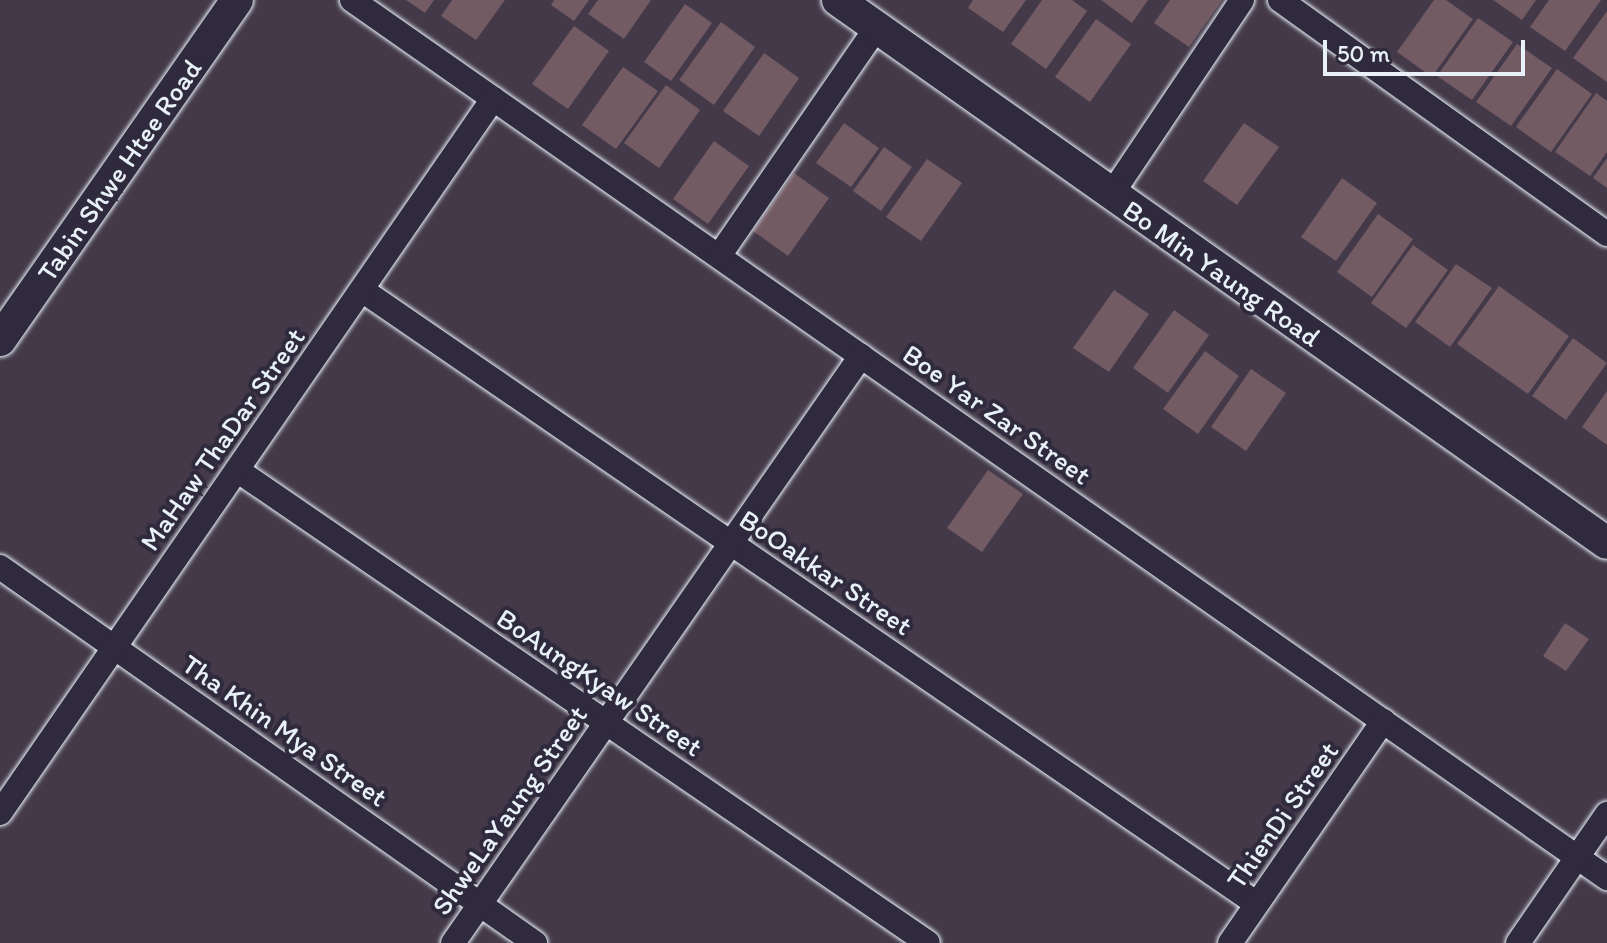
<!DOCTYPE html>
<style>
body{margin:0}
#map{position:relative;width:1607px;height:943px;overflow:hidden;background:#433949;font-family:Itim,sans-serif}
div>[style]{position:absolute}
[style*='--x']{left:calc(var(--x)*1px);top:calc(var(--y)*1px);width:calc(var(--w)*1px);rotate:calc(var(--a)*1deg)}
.building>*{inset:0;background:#735b64}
.roads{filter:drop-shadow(0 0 2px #e8f1f8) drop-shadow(0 0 2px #e8f1f8)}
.minor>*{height:24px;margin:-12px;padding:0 12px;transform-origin:12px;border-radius:12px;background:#2f2a3d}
.tertiary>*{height:32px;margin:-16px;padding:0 16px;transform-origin:16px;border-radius:16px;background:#2f2a3d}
span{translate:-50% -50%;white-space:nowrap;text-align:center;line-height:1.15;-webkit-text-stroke:8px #2f2a3d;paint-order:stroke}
.street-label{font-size:28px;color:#e8f1f8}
.scale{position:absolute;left:1323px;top:40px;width:202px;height:36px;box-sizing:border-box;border:4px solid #e8f1f8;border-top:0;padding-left:10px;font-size:24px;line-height:28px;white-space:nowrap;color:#e8f1f8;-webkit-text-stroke:6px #2f2a3d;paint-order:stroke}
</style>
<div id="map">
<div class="building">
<i style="clip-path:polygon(406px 0,434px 0,425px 13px)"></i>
<i style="clip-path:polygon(452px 0,505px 0,476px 40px,441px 16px)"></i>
<i style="clip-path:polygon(554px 0,589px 0,574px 21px,551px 5px)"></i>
<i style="clip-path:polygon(598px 0,651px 0,624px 39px,588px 14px)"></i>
<i style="clip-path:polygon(973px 0,1026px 0,1003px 32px,968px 8px)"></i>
<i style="clip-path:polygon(1042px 0,1072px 0,1087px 11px,1046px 69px,1011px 44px)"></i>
<i style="clip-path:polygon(1101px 0,1148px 0,1132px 23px)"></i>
<i style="clip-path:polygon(1170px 0,1222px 0,1189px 47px,1154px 23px)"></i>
<i style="clip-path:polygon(1434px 0,1446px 0,1473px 19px,1432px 77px,1397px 52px)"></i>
<i style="clip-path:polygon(1493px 0,1536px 0,1522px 20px)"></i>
<i style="clip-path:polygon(1549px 0,1601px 0,1565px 51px,1530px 27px)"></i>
<i style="clip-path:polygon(685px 4px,712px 23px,671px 81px,644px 62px)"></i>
<i style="clip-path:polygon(1607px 11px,1607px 82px,1573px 58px)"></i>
<i style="clip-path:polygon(1478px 18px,1513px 42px,1472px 100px,1437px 76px)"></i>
<i style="clip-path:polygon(1096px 19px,1131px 44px,1090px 102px,1055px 77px)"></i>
<i style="clip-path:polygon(721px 22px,755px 47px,714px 105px,679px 80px)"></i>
<i style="clip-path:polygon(574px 26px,609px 51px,568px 109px,532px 84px)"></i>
<i style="clip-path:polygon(1517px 44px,1552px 68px,1511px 126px,1476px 102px)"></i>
<i style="clip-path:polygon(764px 53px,799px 78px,759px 136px,723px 111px)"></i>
<i style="clip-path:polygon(623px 67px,658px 91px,616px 149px,582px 125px)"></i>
<i style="clip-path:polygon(1557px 69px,1592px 94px,1551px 152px,1516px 127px)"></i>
<i style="clip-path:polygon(666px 85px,700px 110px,659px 168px,624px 143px)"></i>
<i style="clip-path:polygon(1596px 93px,1607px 101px,1607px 152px,1590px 176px,1555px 152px)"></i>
<i style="clip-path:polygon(844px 123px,879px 148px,851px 187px,816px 163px)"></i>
<i style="clip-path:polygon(1244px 123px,1279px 147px,1237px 205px,1203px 181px)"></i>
<i style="clip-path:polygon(714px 141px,749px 166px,708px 224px,673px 199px)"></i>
<i style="clip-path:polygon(884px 147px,912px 167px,881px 211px,853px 191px)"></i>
<i style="clip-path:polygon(1607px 158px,1607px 188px,1593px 178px)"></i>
<i style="clip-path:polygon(927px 159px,962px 183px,921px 241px,886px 217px)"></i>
<i style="clip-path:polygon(794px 173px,829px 198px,788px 256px,753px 231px)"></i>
<i style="clip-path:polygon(1342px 178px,1377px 203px,1336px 261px,1301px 237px)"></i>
<i style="clip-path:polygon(1378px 214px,1413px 239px,1372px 297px,1337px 272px)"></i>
<i style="clip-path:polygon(1413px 245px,1448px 270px,1406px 328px,1371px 303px)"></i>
<i style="clip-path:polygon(1456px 264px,1492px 288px,1450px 347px,1415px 322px)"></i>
<i style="clip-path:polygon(1499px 286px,1569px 336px,1528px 394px,1457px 344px)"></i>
<i style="clip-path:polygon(1114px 290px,1149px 314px,1109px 372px,1073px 348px)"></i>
<i style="clip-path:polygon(1174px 310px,1209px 335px,1168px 393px,1133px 368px)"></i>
<i style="clip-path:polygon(1573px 338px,1607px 363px,1566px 420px,1532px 396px)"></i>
<i style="clip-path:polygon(1205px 351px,1239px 376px,1198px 434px,1163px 409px)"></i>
<i style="clip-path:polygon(1251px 369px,1286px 393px,1246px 451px,1211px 427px)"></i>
<i style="clip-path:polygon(1607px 391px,1607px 445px,1582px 427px)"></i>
<i style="clip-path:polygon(988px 470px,1023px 494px,982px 552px,947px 528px)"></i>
<i style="clip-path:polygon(1565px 623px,1589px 639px,1566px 671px,1543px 656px)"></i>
</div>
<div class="roads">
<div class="minor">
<i style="--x:352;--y:0;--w:1532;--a:34.98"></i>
<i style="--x:1280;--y:0;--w:402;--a:35.6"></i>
<i style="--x:1111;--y:195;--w:235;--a:-56.1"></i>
<i style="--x:719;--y:256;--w:278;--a:-55.4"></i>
<i style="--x:362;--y:290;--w:1085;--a:34.45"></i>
<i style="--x:237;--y:470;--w:837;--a:34.39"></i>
<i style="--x:0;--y:567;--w:654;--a:35.1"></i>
<i style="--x:0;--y:813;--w:868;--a:-55.38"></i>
<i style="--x:453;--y:943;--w:715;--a:-55.2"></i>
<i style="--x:1230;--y:943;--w:270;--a:-55.4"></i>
<i style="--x:1518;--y:943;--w:157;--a:-55.4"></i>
</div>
<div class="tertiary">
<i style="--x:838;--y:0;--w:941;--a:35.23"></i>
<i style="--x:0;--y:340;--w:414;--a:-55.1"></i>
</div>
</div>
<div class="street-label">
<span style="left:119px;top:170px;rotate:-55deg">Tabin Shwe Htee Road</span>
<span style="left:1222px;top:273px;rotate:35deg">Bo Min Yaung Road</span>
<span style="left:997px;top:414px;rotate:35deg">Boe Yar Zar Street</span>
<span style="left:222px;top:439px;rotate:-55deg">MaHaw ThaDar Street</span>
<span style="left:826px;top:572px;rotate:34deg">BoOakkar Street</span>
<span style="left:600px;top:682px;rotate:34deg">BoAungKyaw Street</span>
<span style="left:285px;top:730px;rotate:35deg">Tha Khin Mya Street</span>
<span style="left:509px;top:810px;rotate:-55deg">ShweLaYaung Street</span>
<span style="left:1282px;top:815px;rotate:-55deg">ThienDi Street</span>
</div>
<div class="scale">50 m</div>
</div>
